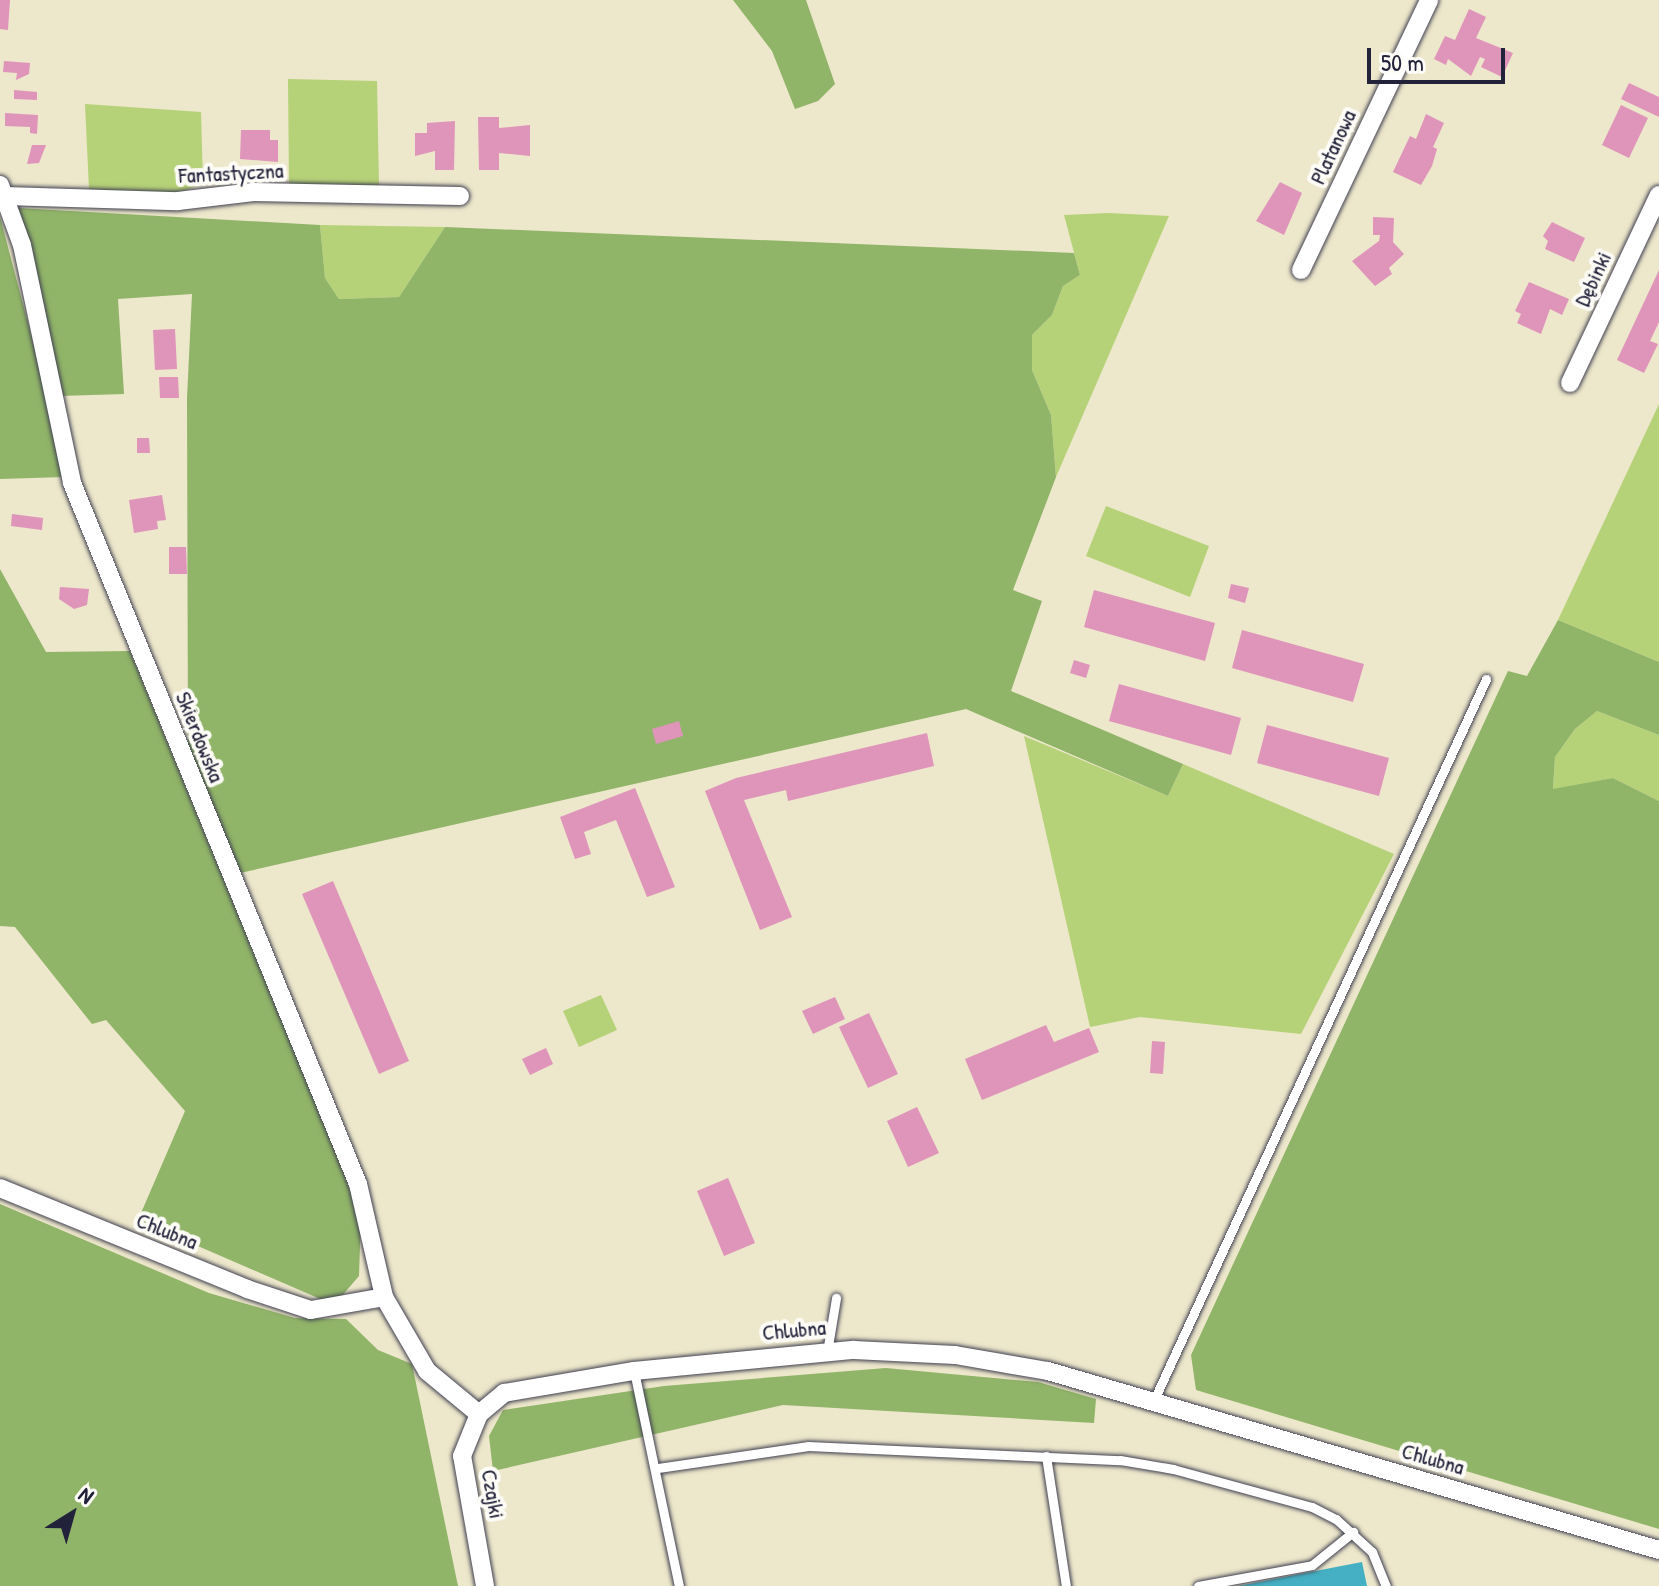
<!DOCTYPE html>
<meta charset="utf-8">
<style>
body{margin:0}
#map{position:relative;width:1659px;height:1586px;overflow:hidden;background:#ede7cb;font-family:"Patrick Hand",sans-serif}
div>[style]{position:absolute}
[style*='--x']{left:calc(var(--x)*1px);top:calc(var(--y)*1px);width:calc(var(--w)*1px);rotate:calc(var(--a)*1deg)}
.green>*{inset:0;background:#b6d278}
.forest>*{inset:0;background:#90b468}
.water>*{inset:0;background:#45b0c3}
.building>*{inset:0;background:#df94ba}
.roads{filter:drop-shadow(0 0 2px #404051) drop-shadow(0 0 2px #404051)}
.service>*{height:9px;margin:-4.5px;padding:0 4.5px;transform-origin:4.5px;border-radius:4.5px;background:#fff}
.minor>*{height:18px;margin:-9px;padding:0 9px;transform-origin:9px;border-radius:9px;background:#fff}
span{translate:-50% -50%;white-space:nowrap;text-align:center;line-height:1.15;-webkit-text-stroke:8px #fdfcf7;paint-order:stroke}
.street-label{font-size:22px;color:#22223b}
.north{position:absolute;left:32px;top:1474px;width:80px;height:80px;-webkit-text-stroke:6px #fdfcf7;paint-order:stroke;rotate:37deg;font-size:22px;font-weight:700;line-height:32px;text-align:center;color:#22223b}
.north::after{content:'';display:block;margin:auto;width:28px;height:36px;background:#22223b;clip-path:polygon(50% 0,100% 100%,50% 72%,0 100%)}
.scale{position:absolute;left:1367px;top:48px;width:138px;height:36px;box-sizing:border-box;border:4px solid #22223b;border-top:0;padding-left:10px;font-size:24px;line-height:28px;white-space:nowrap;color:#22223b;-webkit-text-stroke:6px #fdfcf7;paint-order:stroke}
</style>
<div id="map">
<div class="green">
<i style="clip-path:polygon(288px 79px,377px 81px,379px 186px,289px 185px)"></i>
<i style="clip-path:polygon(85px 104px,201px 112px,203px 184px,171px 195px,89px 189px)"></i>
<i style="clip-path:polygon(1109px 213px,1169px 216px,1056px 477px,1051px 415px,1032px 370px,1032px 335px,1052px 315px,1063px 286px,1080px 275px,1064px 215px)"></i>
<i style="clip-path:polygon(320px 225px,445px 227px,399px 297px,339px 299px,325px 278px)"></i>
<i style="clip-path:polygon(1659px 404px,1659px 662px,1558px 620px)"></i>
<i style="clip-path:polygon(1106px 506px,1209px 546px,1190px 597px,1086px 556px)"></i>
<i style="clip-path:polygon(1597px 711px,1659px 735px,1659px 801px,1613px 778px,1553px 790px,1555px 757px,1575px 729px)"></i>
<i style="clip-path:polygon(1024px 736px,1168px 796px,1183px 764px,1394px 854px,1301px 1034px,1140px 1017px,1090px 1027px)"></i>
<i style="clip-path:polygon(601px 995px,617px 1030px,579px 1047px,563px 1011px)"></i>
</div>
<div class="forest">
<i style="clip-path:polygon(733px 0,806px 0,835px 84px,818px 101px,795px 109px,772px 51px)"></i>
<i style="clip-path:polygon(18px 208px,320px 225px,325px 278px,339px 299px,399px 297px,445px 227px,1074px 253px,1080px 275px,1063px 286px,1052px 315px,1032px 335px,1032px 370px,1051px 415px,1056px 477px,1013px 590px,1042px 601px,1011px 691px,1183px 764px,1168px 796px,966px 709px,240px 873px,188px 749px,187px 398px,192px 294px,118px 299px,124px 394px,59px 396px)"></i>
<i style="clip-path:polygon(0 217px,52px 414px,64px 477px,0 479px)"></i>
<i style="clip-path:polygon(0 569px,46px 652px,130px 651px,361px 1214px,359px 1276px,334px 1305px,138px 1220px,185px 1111px,106px 1020px,92px 1024px,15px 927px,0 926px)"></i>
<i style="clip-path:polygon(1558px 620px,1659px 662px,1659px 735px,1597px 711px,1575px 729px,1555px 757px,1553px 789px,1613px 778px,1659px 801px,1659px 1529px,1196px 1390px,1191px 1355px,1508px 671px,1527px 676px)"></i>
<i style="clip-path:polygon(0 1204px,209px 1293px,295px 1318px,346px 1319px,378px 1350px,412px 1364px,458px 1586px,0 1586px)"></i>
<i style="clip-path:polygon(886px 1368px,1038px 1382px,1096px 1399px,1094px 1423px,783px 1405px,493px 1471px,489px 1436px,503px 1410px,664px 1386px)"></i>
</div>
<div class="water">
<i style="clip-path:polygon(1362px 1562px,1367px 1586px,1238px 1586px)"></i>
</div>
<div class="building">
<i style="clip-path:polygon(0 0,10px 0,8px 30px,0 29px)"></i>
<i style="clip-path:polygon(1469px 9px,1486px 17px,1476px 38px,1513px 53px,1502px 77px,1481px 67px,1485px 59px,1480px 57px,1471px 76px,1448px 59px,1446px 65px,1434px 59px,1445px 36px,1455px 40px)"></i>
<i style="clip-path:polygon(4px 61px,30px 63px,29px 74px,16px 80px,17px 73px,3px 72px)"></i>
<i style="clip-path:polygon(1629px 83px,1659px 97px,1659px 117px,1621px 99px)"></i>
<i style="clip-path:polygon(14px 90px,37px 92px,37px 100px,14px 99px)"></i>
<i style="clip-path:polygon(1621px 105px,1648px 118px,1629px 158px,1602px 145px)"></i>
<i style="clip-path:polygon(5px 113px,38px 115px,37px 134px,30px 133px,30px 127px,5px 126px)"></i>
<i style="clip-path:polygon(1426px 114px,1444px 123px,1433px 147px,1437px 149px,1432px 166px,1421px 185px,1393px 172px,1410px 136px,1416px 139px)"></i>
<i style="clip-path:polygon(478px 117px,499px 117px,499px 128px,530px 125px,530px 156px,499px 153px,499px 170px,479px 170px)"></i>
<i style="clip-path:polygon(455px 121px,454px 170px,435px 170px,435px 151px,415px 156px,415px 133px,427px 133px,427px 123px)"></i>
<i style="clip-path:polygon(241px 130px,270px 130px,270px 140px,278px 140px,278px 162px,240px 159px)"></i>
<i style="clip-path:polygon(32px 145px,46px 145px,39px 163px,27px 164px)"></i>
<i style="clip-path:polygon(1280px 182px,1302px 193px,1284px 235px,1256px 221px)"></i>
<i style="clip-path:polygon(1373px 217px,1394px 218px,1393px 242px,1404px 254px,1389px 268px,1392px 274px,1375px 286px,1352px 261px,1379px 241px,1380px 235px,1373px 235px)"></i>
<i style="clip-path:polygon(1552px 222px,1585px 238px,1574px 262px,1545px 249px,1548px 241px,1543px 236px)"></i>
<i style="clip-path:polygon(1659px 270px,1659px 322px,1650px 341px,1658px 344px,1644px 373px,1617px 360px)"></i>
<i style="clip-path:polygon(1529px 282px,1569px 299px,1562px 315px,1550px 309px,1541px 334px,1517px 323px,1521px 314px,1515px 311px)"></i>
<i style="clip-path:polygon(175px 329px,177px 369px,155px 370px,153px 330px)"></i>
<i style="clip-path:polygon(159px 377px,178px 377px,179px 398px,160px 398px)"></i>
<i style="clip-path:polygon(137px 438px,149px 438px,150px 453px,137px 453px)"></i>
<i style="clip-path:polygon(162px 495px,166px 520px,157px 521px,158px 529px,134px 533px,129px 500px)"></i>
<i style="clip-path:polygon(12px 514px,43px 518px,42px 530px,11px 526px)"></i>
<i style="clip-path:polygon(169px 547px,186px 547px,187px 574px,169px 574px)"></i>
<i style="clip-path:polygon(1231px 584px,1249px 588px,1245px 603px,1228px 598px)"></i>
<i style="clip-path:polygon(60px 587px,89px 589px,87px 605px,74px 609px,59px 599px)"></i>
<i style="clip-path:polygon(1094px 590px,1215px 623px,1205px 661px,1084px 627px)"></i>
<i style="clip-path:polygon(1242px 630px,1364px 664px,1353px 702px,1232px 668px)"></i>
<i style="clip-path:polygon(1074px 660px,1090px 665px,1086px 678px,1070px 673px)"></i>
<i style="clip-path:polygon(1119px 684px,1241px 718px,1231px 755px,1109px 721px)"></i>
<i style="clip-path:polygon(679px 721px,683px 736px,656px 744px,652px 729px)"></i>
<i style="clip-path:polygon(1267px 725px,1389px 758px,1379px 796px,1257px 763px)"></i>
<i style="clip-path:polygon(927px 733px,934px 766px,788px 801px,786px 790px,744px 800px,792px 917px,760px 930px,705px 791px,736px 778px)"></i>
<i style="clip-path:polygon(635px 788px,675px 887px,647px 897px,616px 820px,584px 832px,591px 854px,575px 859px,560px 817px)"></i>
<i style="clip-path:polygon(333px 881px,409px 1061px,379px 1074px,302px 894px)"></i>
<i style="clip-path:polygon(835px 997px,845px 1019px,813px 1034px,802px 1011px)"></i>
<i style="clip-path:polygon(869px 1013px,898px 1074px,868px 1088px,839px 1027px)"></i>
<i style="clip-path:polygon(1046px 1025px,1054px 1042px,1089px 1028px,1099px 1052px,982px 1100px,965px 1059px)"></i>
<i style="clip-path:polygon(1152px 1041px,1165px 1042px,1163px 1074px,1150px 1073px)"></i>
<i style="clip-path:polygon(546px 1048px,553px 1064px,530px 1075px,522px 1059px)"></i>
<i style="clip-path:polygon(917px 1107px,939px 1153px,908px 1167px,887px 1121px)"></i>
<i style="clip-path:polygon(728px 1178px,755px 1243px,724px 1256px,697px 1191px)"></i>
</div>
<div class="roads">
<div class="service">
<i style="--x:827;--y:1352;--w:55;--a:-80.5"></i>
<i style="--x:634;--y:1371;--w:220;--a:78.2"></i>
<i style="--x:1153;--y:1402;--w:796;--a:-65.27"></i>
<i style="--x:1046;--y:1456;--w:132;--a:81.3"></i>
<i style="--x:658;--y:1468;--w:152;--a:-8.3"></i>
<i style="--x:808;--y:1446;--w:312;--a:2.6"></i>
<i style="--x:1120;--y:1460;--w:54;--a:9.6"></i>
<i style="--x:1173;--y:1469;--w:144;--a:15.3"></i>
<i style="--x:1312;--y:1507;--w:27;--a:27"></i>
<i style="--x:1336;--y:1519;--w:49;--a:42.5"></i>
<i style="--x:1372;--y:1552;--w:37;--a:68"></i>
<i style="--x:1198;--y:1586;--w:116;--a:-10.4"></i>
<i style="--x:1312;--y:1565;--w:53;--a:-38.8"></i>
</div>
<div class="minor">
<i style="--x:0;--y:185;--w:64;--a:69.9"></i>
<i style="--x:22;--y:245;--w:243;--a:78.1"></i>
<i style="--x:72;--y:483;--w:757;--a:67.81"></i>
<i style="--x:358;--y:1184;--w:116;--a:77"></i>
<i style="--x:5;--y:196;--w:173;--a:1.7"></i>
<i style="--x:178;--y:201;--w:76;--a:-6.8"></i>
<i style="--x:253;--y:192;--w:207;--a:1.1"></i>
<i style="--x:1301;--y:270;--w:299;--a:-64.6"></i>
<i style="--x:1570;--y:383;--w:208;--a:-64.7"></i>
<i style="--x:0;--y:1188;--w:267;--a:22.2"></i>
<i style="--x:247;--y:1289;--w:67;--a:18.2"></i>
<i style="--x:311;--y:1310;--w:74;--a:-10.1"></i>
<i style="--x:384;--y:1297;--w:86;--a:59.8"></i>
<i style="--x:427;--y:1371;--w:67;--a:39.6"></i>
<i style="--x:485;--y:1586;--w:132;--a:-100"></i>
<i style="--x:462;--y:1456;--w:45;--a:-68"></i>
<i style="--x:479;--y:1414;--w:33;--a:-40"></i>
<i style="--x:504;--y:1393;--w:132;--a:-9.6"></i>
<i style="--x:634;--y:1371;--w:221;--a:-5.5"></i>
<i style="--x:854;--y:1350;--w:101;--a:2.8"></i>
<i style="--x:955;--y:1355;--w:94;--a:9.8"></i>
<i style="--x:1048;--y:1371;--w:637;--a:16.33"></i>
</div>
</div>
<div class="street-label">
<span style="left:1333px;top:147px;rotate:-65deg">Platanowa</span>
<span style="left:231px;top:173px;rotate:-3deg">Fantastyczna</span>
<span style="left:1593px;top:279px;rotate:-65deg">Dębinki</span>
<span style="left:200px;top:737px;rotate:68deg">Skierdowska</span>
<span style="left:167px;top:1231px;rotate:22deg">Chlubna</span>
<span style="left:794px;top:1330px;rotate:-5deg">Chlubna</span>
<span style="left:1433px;top:1459px;rotate:16deg">Chlubna</span>
<span style="left:493px;top:1494px;rotate:80deg">Czajki</span>
</div>
<div class="north">N</div>
<div class="scale">50 m</div>
</div>
